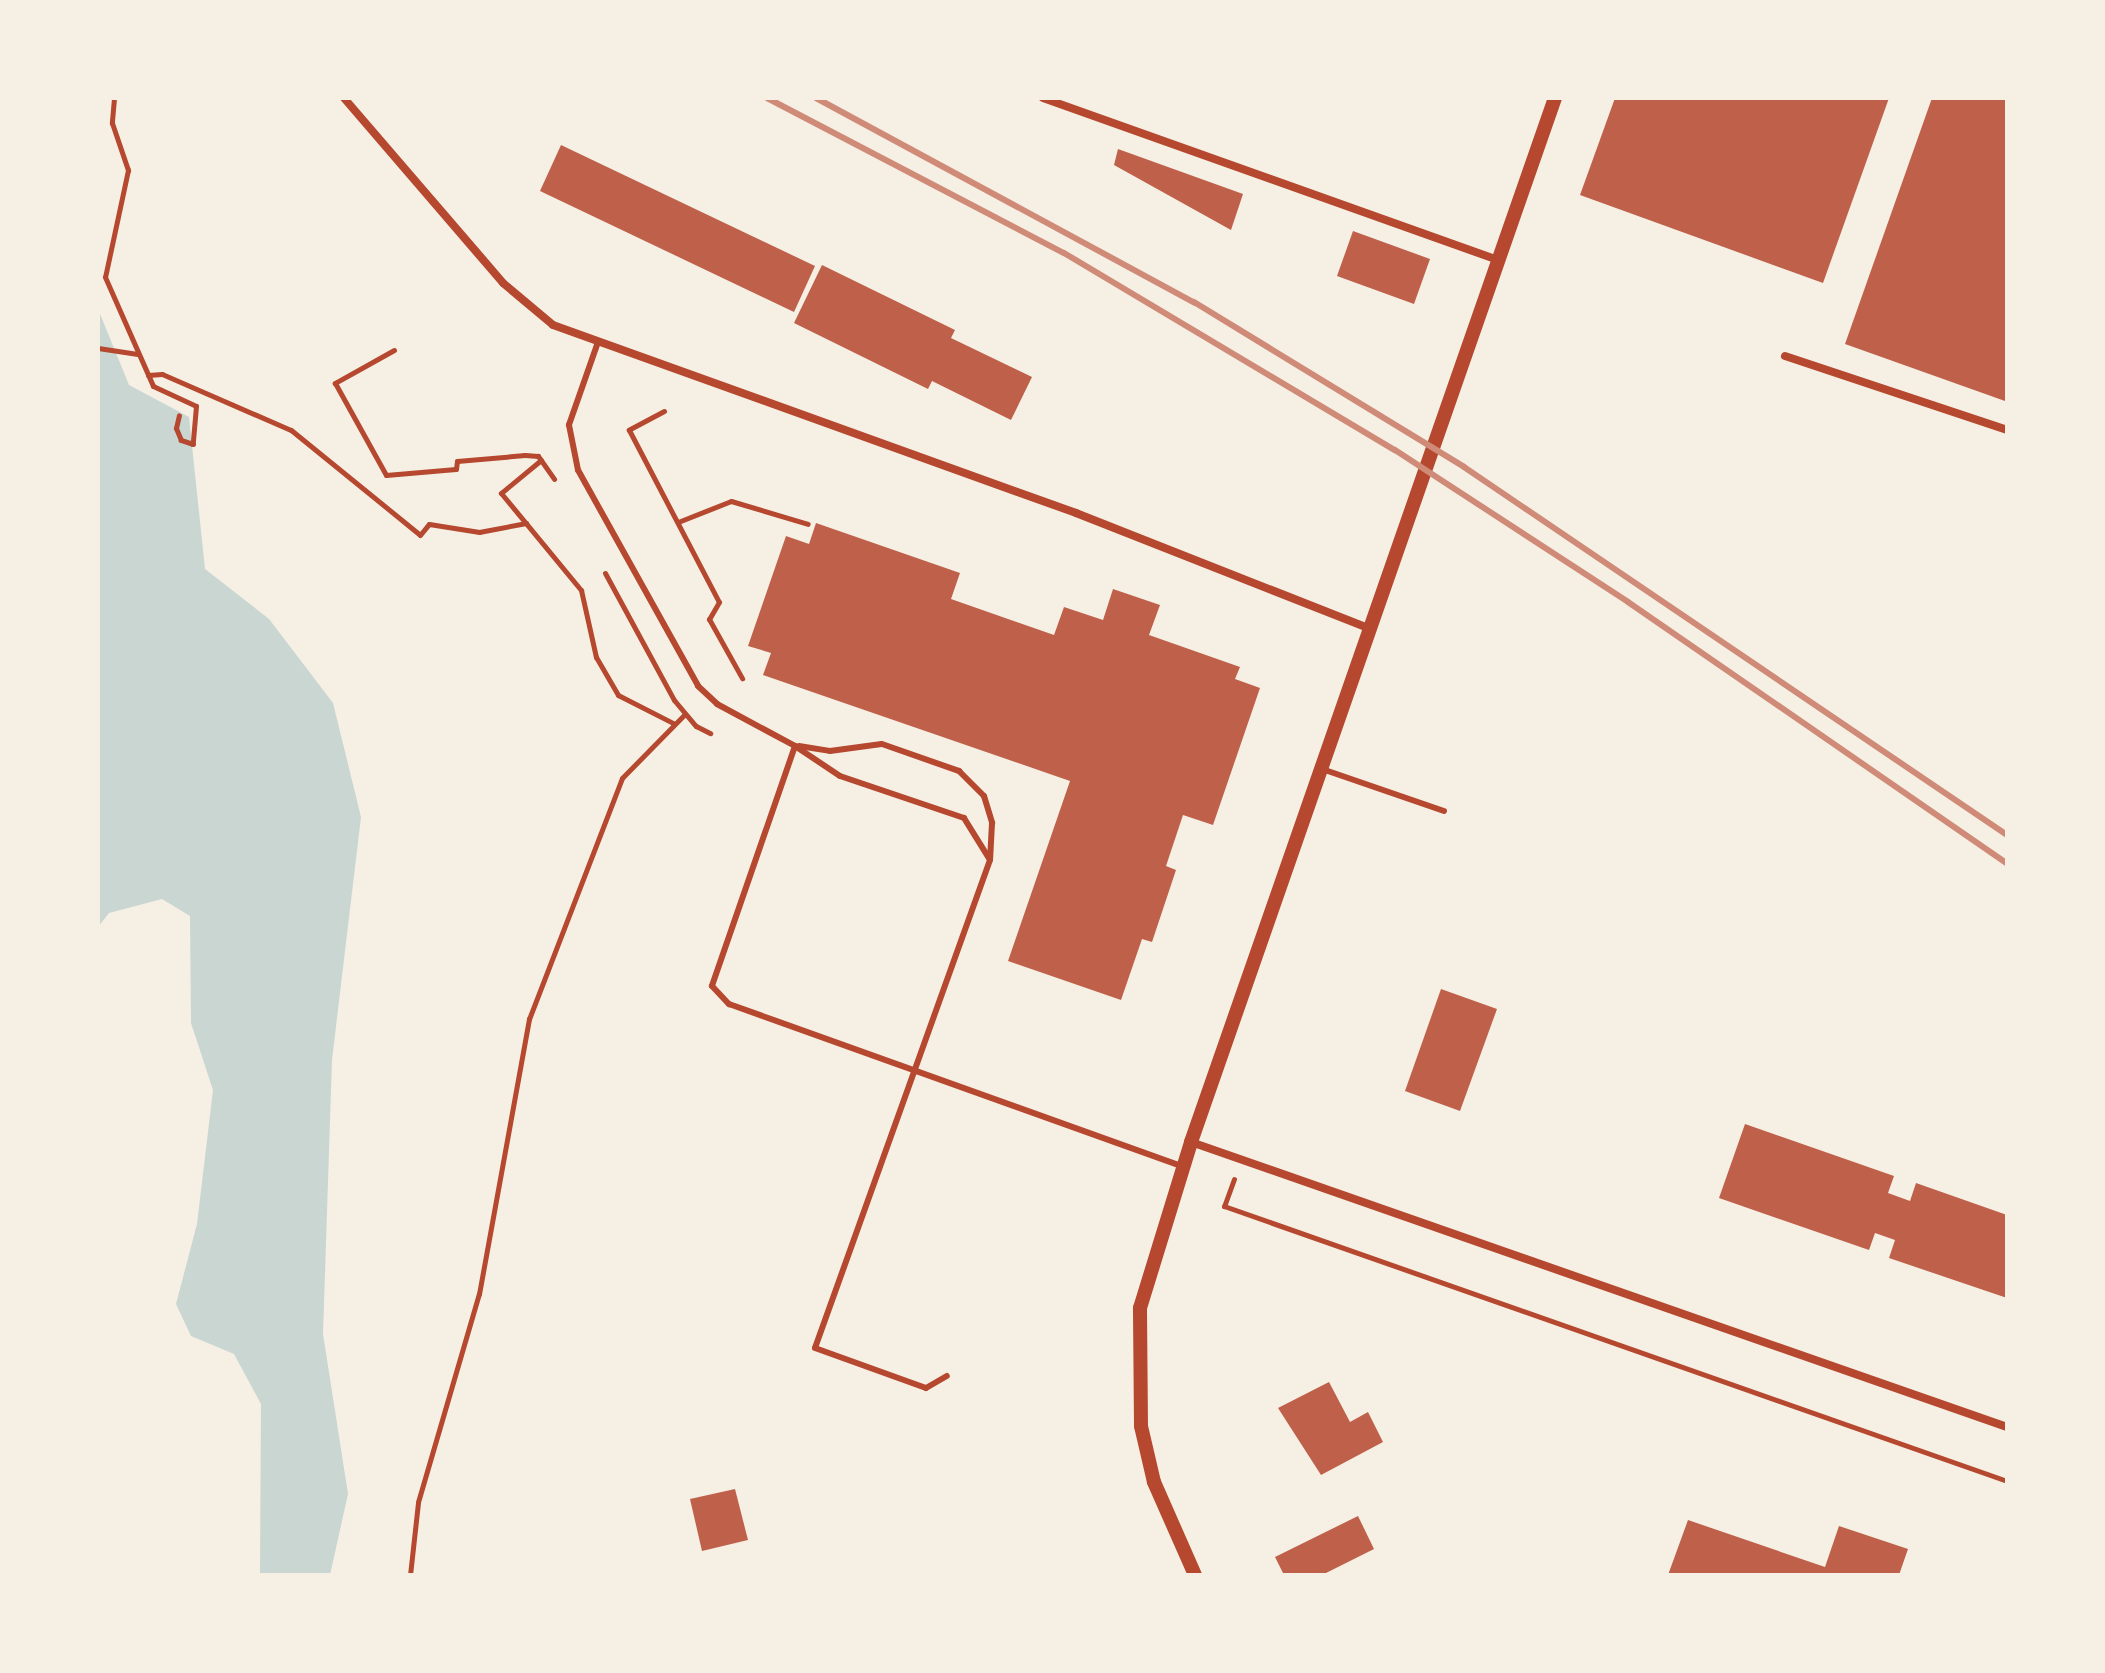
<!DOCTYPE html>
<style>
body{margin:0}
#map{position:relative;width:2105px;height:1673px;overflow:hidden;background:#f6efe4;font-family:"Noto Serif",serif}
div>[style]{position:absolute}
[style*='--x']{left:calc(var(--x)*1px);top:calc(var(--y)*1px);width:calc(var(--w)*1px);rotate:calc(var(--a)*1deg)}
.water>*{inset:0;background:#c9d6d2}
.building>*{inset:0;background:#bf614a}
.path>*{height:5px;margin:-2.5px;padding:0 2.5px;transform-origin:2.5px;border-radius:2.5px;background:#b5482f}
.service>*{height:6px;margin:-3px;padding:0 3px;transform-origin:3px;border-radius:3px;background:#b5482f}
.minor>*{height:8px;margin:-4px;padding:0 4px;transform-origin:4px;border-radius:4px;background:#b5482f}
.tertiary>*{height:14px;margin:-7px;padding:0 7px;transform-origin:7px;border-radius:7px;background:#b5482f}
.rail>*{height:6px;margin:-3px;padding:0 3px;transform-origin:3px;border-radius:3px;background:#cf8b77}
span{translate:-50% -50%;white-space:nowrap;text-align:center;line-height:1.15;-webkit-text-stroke:8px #f6efe4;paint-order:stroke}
.frame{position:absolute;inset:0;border:100px solid #f6efe4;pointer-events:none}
</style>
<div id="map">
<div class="water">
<i style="clip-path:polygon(98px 309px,129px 385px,189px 417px,205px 569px,269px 619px,333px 703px,361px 817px,332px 1060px,323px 1334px,348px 1494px,330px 1575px,260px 1575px,261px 1404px,234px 1354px,191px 1336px,176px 1304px,197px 1224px,213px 1090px,191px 1023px,190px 916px,162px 899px,109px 913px,98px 927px)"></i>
</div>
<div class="building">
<i style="clip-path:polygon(1615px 98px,1889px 98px,1823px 283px,1580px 195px)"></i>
<i style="clip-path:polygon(1932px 98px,2007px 98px,2005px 401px,1845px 344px)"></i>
<i style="clip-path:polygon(561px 145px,815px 266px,794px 312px,540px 191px)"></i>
<i style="clip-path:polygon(1118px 149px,1243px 194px,1231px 230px,1114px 165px)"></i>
<i style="clip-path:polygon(1353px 231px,1430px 259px,1414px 304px,1337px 276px)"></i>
<i style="clip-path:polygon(822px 265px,955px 330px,951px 338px,1032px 377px,1011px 420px,932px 381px,928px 389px,794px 323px)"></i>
<i style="clip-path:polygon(816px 523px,960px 573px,951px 599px,1054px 635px,1064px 607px,1103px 620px,1113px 589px,1160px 605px,1149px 635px,1240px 667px,1235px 679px,1260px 688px,1213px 825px,1183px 815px,1166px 866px,1176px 870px,1152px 942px,1142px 939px,1121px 1000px,1008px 961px,1070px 781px,763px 675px,771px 653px,748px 646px,786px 536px,809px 544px)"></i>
<i style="clip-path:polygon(1441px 989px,1497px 1009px,1460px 1111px,1405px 1091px)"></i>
<i style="clip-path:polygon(1745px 1124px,1894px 1176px,1888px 1193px,1910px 1201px,1916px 1183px,2007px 1215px,2007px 1298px,1889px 1258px,1895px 1240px,1875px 1233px,1869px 1250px,1719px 1198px)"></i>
<i style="clip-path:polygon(1329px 1382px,1350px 1422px,1368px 1412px,1383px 1442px,1321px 1475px,1278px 1408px)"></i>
<i style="clip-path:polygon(735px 1489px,748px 1540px,702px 1551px,690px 1499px)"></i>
<i style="clip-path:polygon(1358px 1516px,1374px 1549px,1322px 1575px,1284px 1575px,1275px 1557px)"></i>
<i style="clip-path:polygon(1688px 1520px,1825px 1567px,1839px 1526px,1908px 1549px,1899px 1575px,1668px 1575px)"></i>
</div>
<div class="path">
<i style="--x:114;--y:98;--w:25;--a:95"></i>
<i style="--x:112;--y:123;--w:50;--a:71.2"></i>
<i style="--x:128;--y:170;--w:109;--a:102.1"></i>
<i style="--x:105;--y:277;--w:119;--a:66.2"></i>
<i style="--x:153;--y:386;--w:47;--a:24.9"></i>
<i style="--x:196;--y:406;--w:38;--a:95"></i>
<i style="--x:193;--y:444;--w:13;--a:-162"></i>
<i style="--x:181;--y:440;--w:13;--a:-113"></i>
<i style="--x:176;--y:428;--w:13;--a:-77"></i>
<i style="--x:98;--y:348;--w:40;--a:8.5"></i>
<i style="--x:394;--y:350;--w:68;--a:150.8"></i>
<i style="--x:335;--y:383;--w:105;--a:61"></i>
<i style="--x:386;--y:475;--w:70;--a:-4.9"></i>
<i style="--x:456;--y:469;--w:8;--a:-83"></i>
<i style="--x:457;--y:461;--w:68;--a:-5"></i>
<i style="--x:525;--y:455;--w:13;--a:4"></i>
<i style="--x:538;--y:456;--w:28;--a:55"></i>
<i style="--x:148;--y:375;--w:14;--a:-4"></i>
<i style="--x:162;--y:374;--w:141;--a:23.5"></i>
<i style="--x:291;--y:430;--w:166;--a:39.1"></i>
<i style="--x:420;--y:535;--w:14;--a:-51"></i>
<i style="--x:429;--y:524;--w:51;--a:9.1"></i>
<i style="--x:479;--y:532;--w:48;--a:-10.8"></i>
<i style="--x:664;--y:411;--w:40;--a:152"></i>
<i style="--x:629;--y:430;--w:194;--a:62.4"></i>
<i style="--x:719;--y:602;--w:20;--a:120"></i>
<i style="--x:709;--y:619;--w:68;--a:60.8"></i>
<i style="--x:541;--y:460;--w:52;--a:140.5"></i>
<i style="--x:501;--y:493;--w:126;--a:50.5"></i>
<i style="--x:581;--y:590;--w:69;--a:77.4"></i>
<i style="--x:596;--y:657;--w:44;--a:59.9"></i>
<i style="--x:618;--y:695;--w:62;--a:27"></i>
<i style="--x:678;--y:522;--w:57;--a:-21.6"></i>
<i style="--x:731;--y:501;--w:80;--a:16.6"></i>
<i style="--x:605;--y:573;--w:145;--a:61.5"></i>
<i style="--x:674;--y:700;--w:34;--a:50"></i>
<i style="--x:696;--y:726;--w:16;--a:27"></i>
<i style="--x:1234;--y:1179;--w:29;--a:110"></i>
<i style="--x:1224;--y:1206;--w:830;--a:19.35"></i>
<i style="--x:410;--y:1575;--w:73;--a:-83.7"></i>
<i style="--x:418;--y:1502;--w:217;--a:-73.7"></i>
<i style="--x:479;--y:1294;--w:280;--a:-79.7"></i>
<i style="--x:529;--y:1019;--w:258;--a:-68.9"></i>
<i style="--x:622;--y:778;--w:88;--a:-45.5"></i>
</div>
<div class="service">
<i style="--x:598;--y:342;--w:88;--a:109.3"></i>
<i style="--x:569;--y:425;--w:46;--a:78.7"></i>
<i style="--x:578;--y:470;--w:247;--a:60.9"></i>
<i style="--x:698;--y:686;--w:26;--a:43"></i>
<i style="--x:717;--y:704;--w:89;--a:28.3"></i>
<i style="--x:795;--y:746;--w:254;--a:109.1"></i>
<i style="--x:712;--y:986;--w:25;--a:47"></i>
<i style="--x:729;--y:1004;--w:483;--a:19.7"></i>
<i style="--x:795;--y:746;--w:54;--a:33.7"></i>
<i style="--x:840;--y:776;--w:131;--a:18.7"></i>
<i style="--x:964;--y:818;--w:49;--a:58.2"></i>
<i style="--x:990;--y:860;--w:518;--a:109.73"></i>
<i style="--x:815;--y:1348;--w:118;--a:19.8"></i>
<i style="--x:926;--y:1388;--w:24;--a:-30"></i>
<i style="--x:799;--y:746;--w:31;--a:9"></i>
<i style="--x:830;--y:751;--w:52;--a:-7.7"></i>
<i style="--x:882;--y:744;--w:82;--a:19.3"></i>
<i style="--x:959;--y:771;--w:35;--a:45"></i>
<i style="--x:984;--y:796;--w:28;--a:73"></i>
<i style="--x:992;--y:823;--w:36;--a:93"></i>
<i style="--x:1322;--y:769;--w:129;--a:19"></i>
</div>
<div class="minor">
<i style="--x:344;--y:98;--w:244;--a:49.3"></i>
<i style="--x:503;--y:283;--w:65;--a:40"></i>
<i style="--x:553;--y:325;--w:556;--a:19.77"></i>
<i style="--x:1076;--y:513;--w:316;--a:21.5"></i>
<i style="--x:1043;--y:98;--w:483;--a:19.6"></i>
<i style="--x:1785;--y:356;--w:234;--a:18.4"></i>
<i style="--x:1191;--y:1142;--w:864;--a:19.25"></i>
</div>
<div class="tertiary">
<i style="--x:1195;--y:1575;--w:102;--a:-113.8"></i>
<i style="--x:1154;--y:1482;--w:57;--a:-103.1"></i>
<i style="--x:1141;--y:1426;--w:118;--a:-90.5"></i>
<i style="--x:1140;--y:1308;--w:174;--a:-72.9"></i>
<i style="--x:1191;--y:1142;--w:1106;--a:-70.78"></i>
</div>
<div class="rail">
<i style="--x:767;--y:98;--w:335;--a:27.6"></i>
<i style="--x:1064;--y:253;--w:385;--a:30.8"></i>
<i style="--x:1395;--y:450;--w:278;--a:33.1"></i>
<i style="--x:1628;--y:602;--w:460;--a:34.6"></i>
<i style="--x:816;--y:98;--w:430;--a:28.4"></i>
<i style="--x:1194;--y:302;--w:316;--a:31.4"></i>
<i style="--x:1464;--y:467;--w:656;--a:34.13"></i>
</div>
<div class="frame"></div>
</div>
